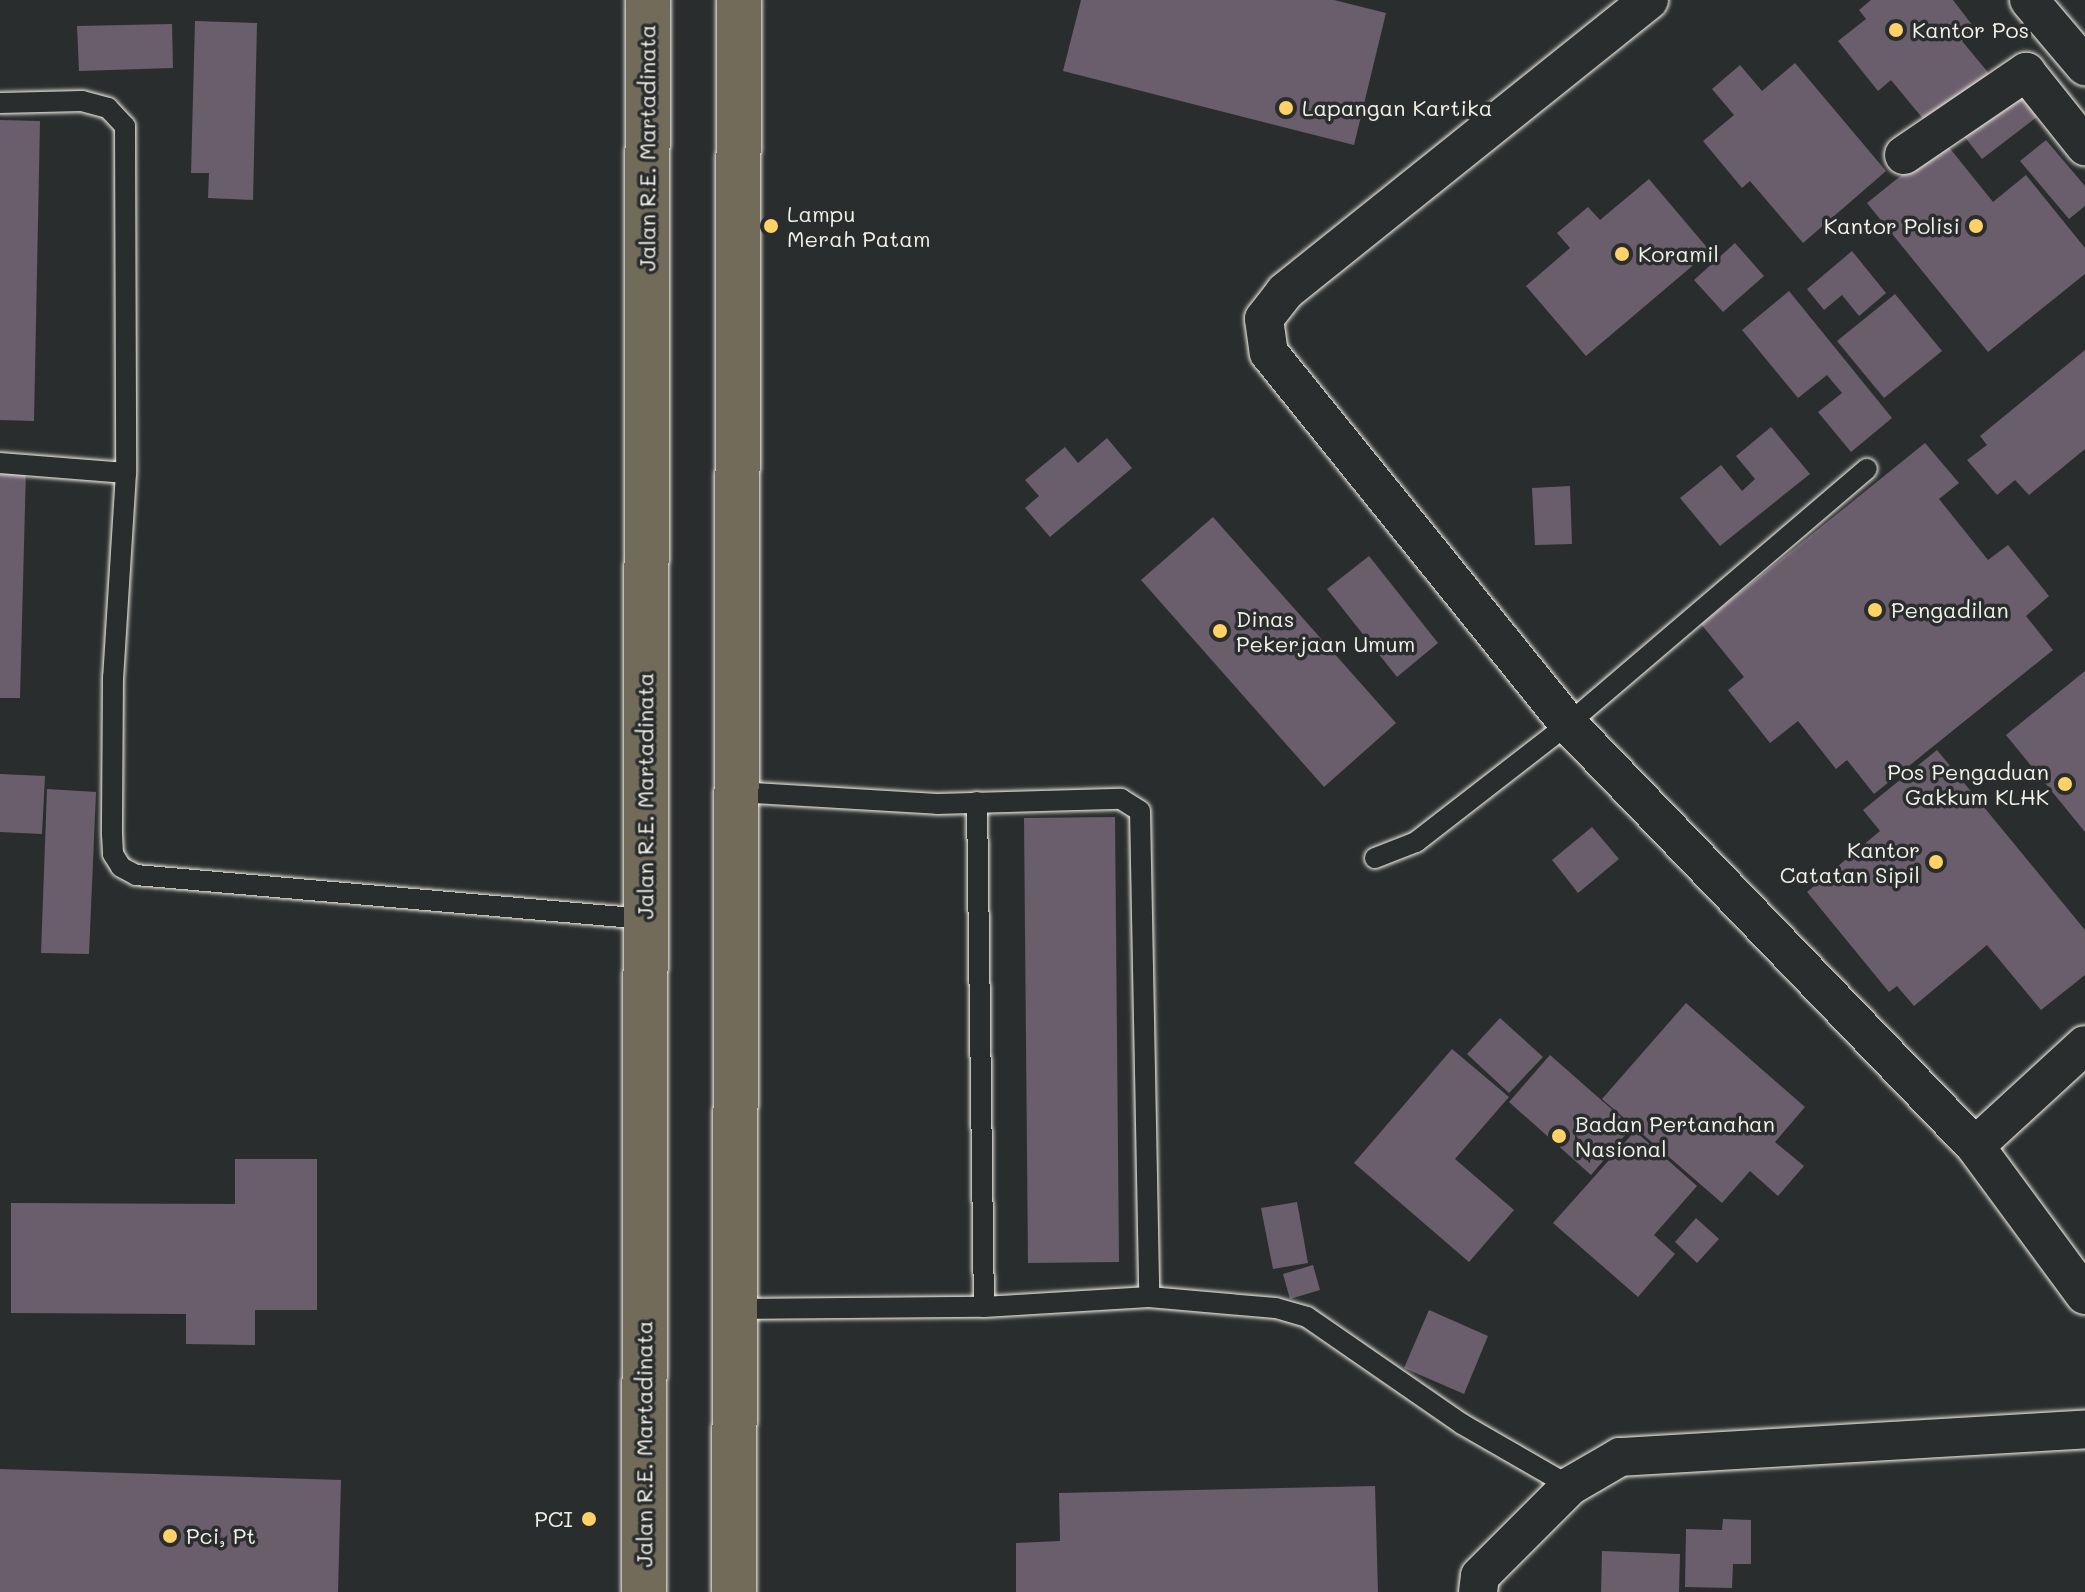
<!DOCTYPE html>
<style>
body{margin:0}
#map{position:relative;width:2085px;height:1592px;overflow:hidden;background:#2a2d2e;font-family:Mali,sans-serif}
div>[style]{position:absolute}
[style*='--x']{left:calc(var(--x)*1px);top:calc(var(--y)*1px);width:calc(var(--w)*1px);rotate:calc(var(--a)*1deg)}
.building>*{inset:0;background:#6a5e6c}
.roads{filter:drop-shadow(0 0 2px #f4f1e8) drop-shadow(0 0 2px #f4f1e8)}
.lane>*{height:20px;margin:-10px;padding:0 10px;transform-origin:10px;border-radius:10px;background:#2a2d2e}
.street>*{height:38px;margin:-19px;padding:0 19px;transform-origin:19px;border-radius:19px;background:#2a2d2e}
.highway>*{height:44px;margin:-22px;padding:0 22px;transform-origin:22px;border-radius:22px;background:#726b5a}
.dots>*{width:22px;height:22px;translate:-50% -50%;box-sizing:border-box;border:4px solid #2a2d2e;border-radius:50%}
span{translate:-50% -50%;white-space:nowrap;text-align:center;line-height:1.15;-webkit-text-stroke:7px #2a2d2e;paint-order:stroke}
.poi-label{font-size:22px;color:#f4f1e8}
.left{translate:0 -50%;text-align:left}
.right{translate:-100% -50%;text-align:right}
.street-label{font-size:22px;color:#f4f1e8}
</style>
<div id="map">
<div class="building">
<i style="clip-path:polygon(1081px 0,1334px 0,1386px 13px,1354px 145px,1063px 71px)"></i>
<i style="clip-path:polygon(1871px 0,1953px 0,1976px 30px,1962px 41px,1991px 76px,1929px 126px,1891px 80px,1878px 91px,1838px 41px,1866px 19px,1859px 10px)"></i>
<i style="clip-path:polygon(195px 21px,257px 23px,253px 200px,208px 198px,209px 173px,191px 173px)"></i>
<i style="clip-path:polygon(172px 24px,173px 68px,79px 71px,77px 26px)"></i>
<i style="clip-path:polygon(1795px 63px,1886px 171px,1803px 243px,1750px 181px,1742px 188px,1703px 141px,1734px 115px,1712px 89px,1740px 65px,1762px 91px)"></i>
<i style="clip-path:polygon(2019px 94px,2037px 117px,1982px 159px,1964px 136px)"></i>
<i style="clip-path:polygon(0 120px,40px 121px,34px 421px,0 420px)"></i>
<i style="clip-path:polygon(2046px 140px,2085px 186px,2085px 206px,2069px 219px,2020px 161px)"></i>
<i style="clip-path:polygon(1944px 141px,1993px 202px,2026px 175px,2085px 248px,2085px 274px,1988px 352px,1867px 203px)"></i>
<i style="clip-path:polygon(1649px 179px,1710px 251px,1586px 356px,1526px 286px,1570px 248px,1557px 233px,1588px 207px,1600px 220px)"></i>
<i style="clip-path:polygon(1735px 243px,1764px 276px,1723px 312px,1694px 280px)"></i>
<i style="clip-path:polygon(1852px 251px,1886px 293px,1859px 316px,1842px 295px,1824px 310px,1807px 289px)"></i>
<i style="clip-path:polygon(1789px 291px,1892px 418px,1851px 452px,1818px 412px,1842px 393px,1827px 375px,1798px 398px,1742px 330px)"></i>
<i style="clip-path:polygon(1895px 294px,1942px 351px,1884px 398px,1837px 341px)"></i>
<i style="clip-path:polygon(2085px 350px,2085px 449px,2029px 495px,2015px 480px,1997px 495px,1967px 460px,1987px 445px,1980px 436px)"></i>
<i style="clip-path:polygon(1771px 427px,1810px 474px,1720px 546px,1680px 498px,1721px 465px,1742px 491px,1755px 479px,1736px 456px)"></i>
<i style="clip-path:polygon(1107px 438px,1132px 468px,1050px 537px,1025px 508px,1039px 496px,1025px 480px,1065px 447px,1078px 463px)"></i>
<i style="clip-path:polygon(1925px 443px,1959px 483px,1939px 499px,1988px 560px,2008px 545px,2049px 596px,2026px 616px,2053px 650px,1874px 794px,1847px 760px,1836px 769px,1798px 721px,1770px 743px,1728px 690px,1744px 677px,1701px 624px)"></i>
<i style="clip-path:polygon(0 467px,26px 468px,20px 698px,0 698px)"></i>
<i style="clip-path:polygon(1570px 486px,1572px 544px,1535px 545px,1532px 488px)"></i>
<i style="clip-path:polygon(1213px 517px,1396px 723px,1324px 787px,1141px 580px)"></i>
<i style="clip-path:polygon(1369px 556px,1438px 643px,1397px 677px,1327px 589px)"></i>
<i style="clip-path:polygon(2085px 671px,2085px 832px,2006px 735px)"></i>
<i style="clip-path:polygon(1937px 750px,2085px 930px,2085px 975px,2041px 1010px,1987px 945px,1914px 1006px,1897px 986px,1889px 992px,1807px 892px,1880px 831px,1863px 810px)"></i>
<i style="clip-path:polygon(0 774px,45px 776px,42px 834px,0 832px)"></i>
<i style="clip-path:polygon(47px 789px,96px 792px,89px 954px,41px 953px)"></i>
<i style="clip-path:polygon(1115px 817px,1119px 1262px,1028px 1263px,1024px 818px)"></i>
<i style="clip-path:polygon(1592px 827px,1619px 859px,1578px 893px,1552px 860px)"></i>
<i style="clip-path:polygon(1686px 1003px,1805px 1107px,1775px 1142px,1804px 1166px,1778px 1196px,1750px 1171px,1722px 1203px,1602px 1099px)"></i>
<i style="clip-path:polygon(1500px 1018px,1543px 1057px,1509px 1093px,1467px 1054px)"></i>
<i style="clip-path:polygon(1452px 1049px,1509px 1097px,1455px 1159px,1514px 1210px,1469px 1262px,1354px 1163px)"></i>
<i style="clip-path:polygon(1550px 1055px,1632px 1127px,1591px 1175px,1509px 1102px)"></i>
<i style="clip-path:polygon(1635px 1131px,1697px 1186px,1654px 1235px,1675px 1254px,1638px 1297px,1553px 1223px)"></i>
<i style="clip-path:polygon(235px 1159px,317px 1159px,317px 1310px,255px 1310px,255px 1345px,186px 1344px,186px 1314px,11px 1313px,11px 1203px,235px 1204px)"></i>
<i style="clip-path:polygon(1297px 1202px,1308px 1263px,1273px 1269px,1261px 1208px)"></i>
<i style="clip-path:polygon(1696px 1218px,1719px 1239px,1697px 1263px,1675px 1242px)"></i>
<i style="clip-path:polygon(1313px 1265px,1320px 1290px,1290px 1299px,1283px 1274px)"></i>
<i style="clip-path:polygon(1429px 1310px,1488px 1336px,1464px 1394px,1404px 1368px)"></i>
<i style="clip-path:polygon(0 1469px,341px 1480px,338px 1592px,0 1592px)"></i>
<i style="clip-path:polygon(1375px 1486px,1378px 1592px,1016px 1592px,1016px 1543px,1060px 1541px,1059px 1493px)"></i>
<i style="clip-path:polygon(1723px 1519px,1751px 1520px,1751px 1564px,1733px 1564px,1732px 1588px,1685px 1587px,1686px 1529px,1722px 1530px)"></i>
<i style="clip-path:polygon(1602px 1551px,1680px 1554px,1679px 1592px,1601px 1592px)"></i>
</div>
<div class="roads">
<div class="lane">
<i style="--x:0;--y:103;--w:82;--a:-1.4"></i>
<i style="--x:82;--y:101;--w:27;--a:15"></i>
<i style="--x:108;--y:108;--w:25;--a:47"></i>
<i style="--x:125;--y:126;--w:347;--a:89.8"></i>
<i style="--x:126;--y:473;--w:204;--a:93.6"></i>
<i style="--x:113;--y:677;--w:157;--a:90.4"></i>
<i style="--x:112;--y:834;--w:20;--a:87"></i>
<i style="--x:113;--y:854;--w:15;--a:58"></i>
<i style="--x:121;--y:867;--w:17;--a:28"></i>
<i style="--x:136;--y:875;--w:511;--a:4.94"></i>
<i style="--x:0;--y:463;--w:126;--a:4.5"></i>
<i style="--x:737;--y:792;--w:200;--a:3.4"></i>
<i style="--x:937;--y:804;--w:184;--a:-1.6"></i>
<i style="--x:1121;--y:799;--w:22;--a:32"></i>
<i style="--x:1140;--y:811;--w:486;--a:88.9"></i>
<i style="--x:977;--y:802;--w:505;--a:89.21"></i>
<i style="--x:1375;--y:858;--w:44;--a:-21.3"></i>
<i style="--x:1416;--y:842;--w:192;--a:-37.8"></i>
<i style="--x:1568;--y:724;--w:393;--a:-40.5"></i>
<i style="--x:735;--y:1309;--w:249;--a:-0.5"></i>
<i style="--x:984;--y:1307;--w:165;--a:-3.5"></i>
<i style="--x:1149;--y:1297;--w:127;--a:5"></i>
<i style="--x:1276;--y:1308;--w:32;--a:16"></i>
<i style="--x:1307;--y:1317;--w:188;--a:34.6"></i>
<i style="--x:1462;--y:1424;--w:125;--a:29.9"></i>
</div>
<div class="street">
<i style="--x:1649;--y:0;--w:467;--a:141.3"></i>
<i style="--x:1285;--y:292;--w:34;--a:128"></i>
<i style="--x:1264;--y:319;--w:34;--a:82"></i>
<i style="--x:1269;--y:353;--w:476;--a:51.1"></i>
<i style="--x:1568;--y:724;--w:586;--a:46.04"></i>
<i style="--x:1975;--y:1146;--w:185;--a:53.6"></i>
<i style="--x:2029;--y:0;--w:87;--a:49.7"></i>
<i style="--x:1904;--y:155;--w:148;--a:-34.2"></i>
<i style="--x:2026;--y:72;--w:95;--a:51.4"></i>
<i style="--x:1975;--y:1146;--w:149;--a:-42.6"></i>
<i style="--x:1478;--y:1592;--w:16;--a:-83"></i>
<i style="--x:1480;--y:1576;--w:127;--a:-45"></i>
<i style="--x:1570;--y:1486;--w:58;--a:-30.1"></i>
<i style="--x:1620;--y:1457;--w:466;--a:-3.4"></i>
</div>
<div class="highway">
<i style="--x:644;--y:1592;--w:1592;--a:-89.86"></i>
<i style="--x:734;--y:1592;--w:1592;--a:-89.82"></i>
</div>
</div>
<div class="dots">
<i style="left:1896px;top:30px;background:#ffd166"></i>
<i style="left:1286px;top:108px;background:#ffd166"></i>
<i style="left:771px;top:226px;background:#ffd166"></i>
<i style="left:1976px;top:226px;background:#ffd166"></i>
<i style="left:1622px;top:254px;background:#ffd166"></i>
<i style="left:1875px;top:610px;background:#ffd166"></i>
<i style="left:1220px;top:631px;background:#ffd166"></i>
<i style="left:2065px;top:784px;background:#ffd166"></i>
<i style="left:1936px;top:862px;background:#ffd166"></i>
<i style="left:1559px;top:1136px;background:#ffd166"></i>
<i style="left:589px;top:1519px;background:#ffd166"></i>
<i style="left:170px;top:1536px;background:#ffd166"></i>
</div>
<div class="poi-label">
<span class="left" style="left:1912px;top:30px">Kantor Pos</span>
<span class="left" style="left:1302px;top:108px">Lapangan Kartika</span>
<span class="left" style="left:787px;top:226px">Lampu<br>Merah Patam</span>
<span class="right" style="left:1960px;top:226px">Kantor Polisi</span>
<span class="left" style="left:1638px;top:254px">Koramil</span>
<span class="left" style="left:1891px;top:610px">Pengadilan</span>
<span class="left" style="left:1236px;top:631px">Dinas<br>Pekerjaan Umum</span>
<span class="right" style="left:2049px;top:784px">Pos Pengaduan<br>Gakkum KLHK</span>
<span class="right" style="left:1920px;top:862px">Kantor<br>Catatan Sipil</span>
<span class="left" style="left:1575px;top:1136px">Badan Pertanahan<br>Nasional</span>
<span class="right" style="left:573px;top:1519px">PCI</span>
<span class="left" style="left:186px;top:1536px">Pci, Pt</span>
</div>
<div class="street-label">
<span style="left:647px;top:148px;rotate:-90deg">Jalan R.E. Martadinata</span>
<span style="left:645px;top:796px;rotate:-90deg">Jalan R.E. Martadinata</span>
<span style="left:644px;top:1444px;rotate:-90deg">Jalan R.E. Martadinata</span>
</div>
</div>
